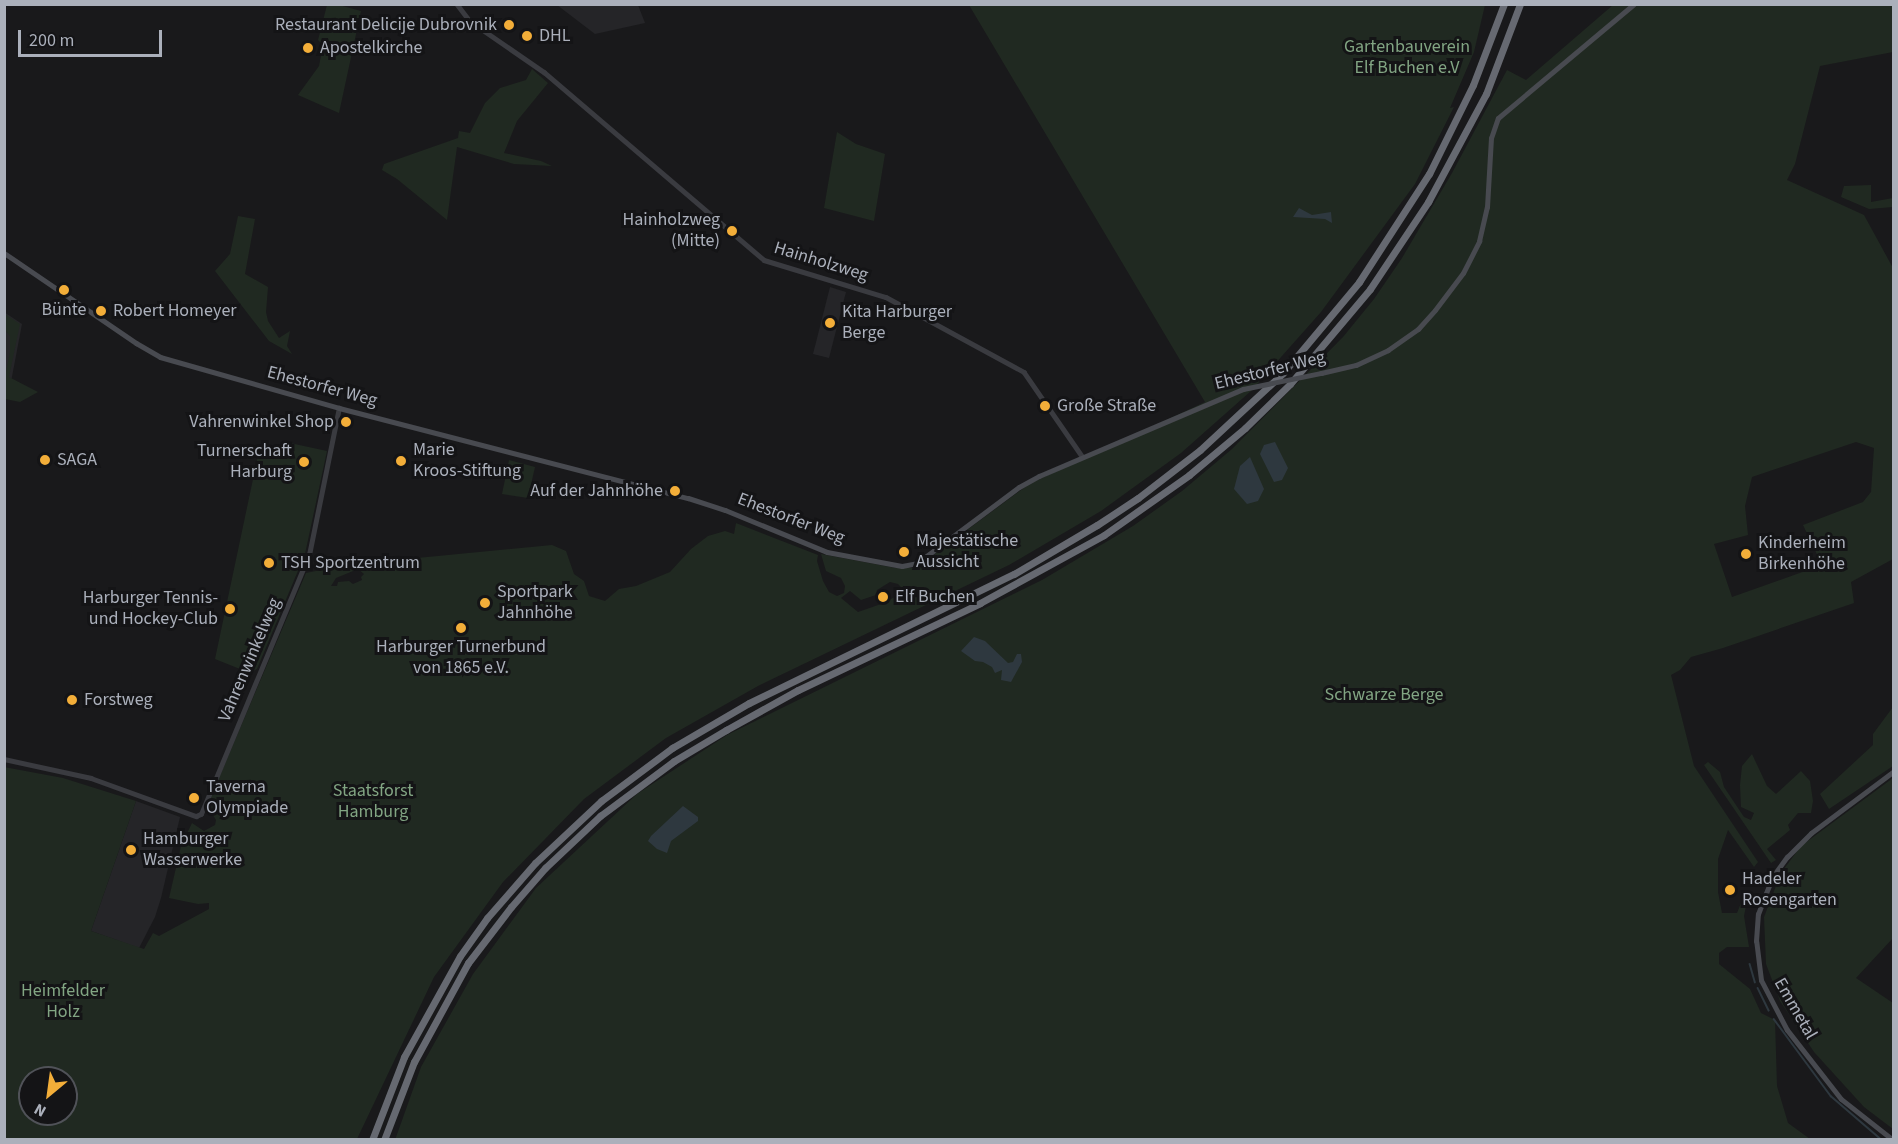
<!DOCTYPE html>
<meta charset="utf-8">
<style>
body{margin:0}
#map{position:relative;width:1898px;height:1144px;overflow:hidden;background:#19191b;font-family:"Source Sans 3",sans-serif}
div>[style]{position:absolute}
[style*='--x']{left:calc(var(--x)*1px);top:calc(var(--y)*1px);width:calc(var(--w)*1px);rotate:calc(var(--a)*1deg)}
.built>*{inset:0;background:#252528}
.green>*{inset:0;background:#202921}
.water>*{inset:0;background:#2e383f}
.stream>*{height:1.5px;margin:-0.75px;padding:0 0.75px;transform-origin:0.75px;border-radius:0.75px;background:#2e383f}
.tertiary>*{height:4.5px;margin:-2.25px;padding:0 2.25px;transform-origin:2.25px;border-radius:2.25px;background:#3a3b40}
.secondary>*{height:5px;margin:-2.5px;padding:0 2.5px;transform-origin:2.5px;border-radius:2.5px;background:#484a50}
.motorway>*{height:7px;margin:-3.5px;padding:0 3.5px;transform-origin:3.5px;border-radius:3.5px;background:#666971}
.secondary-bridge>*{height:5px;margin:-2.5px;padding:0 2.5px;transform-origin:2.5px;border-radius:2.5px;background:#484a50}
.dots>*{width:16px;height:16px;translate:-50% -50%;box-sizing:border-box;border:3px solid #141416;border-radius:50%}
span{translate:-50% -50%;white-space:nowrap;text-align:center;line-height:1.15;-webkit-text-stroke:6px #141416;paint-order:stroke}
.poi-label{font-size:18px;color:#abb0bb}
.right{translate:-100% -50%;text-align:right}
.left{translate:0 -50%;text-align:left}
.park-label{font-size:18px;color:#82a583}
.street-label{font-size:18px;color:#abb0bb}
.frame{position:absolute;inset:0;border:6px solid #abb0bb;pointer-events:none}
.north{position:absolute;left:18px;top:1066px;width:60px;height:60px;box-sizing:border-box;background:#141416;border:2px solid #505258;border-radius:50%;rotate:209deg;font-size:16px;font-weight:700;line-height:24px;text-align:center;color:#abb0bb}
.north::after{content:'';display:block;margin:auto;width:21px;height:27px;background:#f3ae39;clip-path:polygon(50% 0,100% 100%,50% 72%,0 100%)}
.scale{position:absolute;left:18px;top:30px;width:144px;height:27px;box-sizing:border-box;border:3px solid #abb0bb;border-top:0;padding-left:8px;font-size:18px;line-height:21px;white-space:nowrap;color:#abb0bb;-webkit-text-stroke:4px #141416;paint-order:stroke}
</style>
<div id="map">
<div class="built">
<i style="clip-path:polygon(557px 5px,638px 5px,645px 23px,595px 34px)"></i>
<i style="clip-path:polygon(830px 287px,846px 292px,829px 358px,813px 354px)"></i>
<i style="clip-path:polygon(4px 312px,22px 324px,11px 382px,4px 385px)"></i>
<i style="clip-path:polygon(136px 801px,180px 817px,161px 898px,155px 917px,139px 948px,91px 931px)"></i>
</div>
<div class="green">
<i style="clip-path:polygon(327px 5px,339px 5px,361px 11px,339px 113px,298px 95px,319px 66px,323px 45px,318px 40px)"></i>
<i style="clip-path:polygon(evenodd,969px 5px,1485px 5px,1474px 52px,1450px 108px,1454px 107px,1415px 184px,1321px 312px,1251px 391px,1181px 453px,1101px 511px,1009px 565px,758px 686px,666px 738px,584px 799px,503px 882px,434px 977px,357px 1139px,5px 1139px,4px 767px,63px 778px,136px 801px,91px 931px,144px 949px,153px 933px,159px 936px,209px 909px,209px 903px,198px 904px,169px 898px,181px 846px,192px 823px,204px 831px,215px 825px,216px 820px,207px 806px,306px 573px,345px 565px,552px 545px,566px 551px,574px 574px,584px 581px,589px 596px,605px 601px,619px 589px,636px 586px,670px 572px,691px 549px,708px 536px,725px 531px,734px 534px,736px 523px,818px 555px,817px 561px,823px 581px,829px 592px,837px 596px,844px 593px,845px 586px,841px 578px,826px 571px,821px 554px,896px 568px,916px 568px,1029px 484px,1205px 402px,969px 5px,358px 569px,364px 574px,361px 577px,362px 580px,353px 584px,349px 581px,338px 582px,337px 586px,331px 586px,336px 578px,358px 569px,969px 5px,890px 582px,898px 584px,905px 591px,884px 603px,858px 612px,841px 598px,850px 591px,861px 600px,876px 595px,877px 590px,890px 582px,969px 5px,30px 1078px,66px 1078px,66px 1114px,30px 1114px,30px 1078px)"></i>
<i style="clip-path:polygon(evenodd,1613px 5px,1893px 5px,1893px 52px,1820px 66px,1795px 164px,1787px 180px,1864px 215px,1893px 268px,1893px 559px,1851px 582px,1854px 603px,1723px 648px,1691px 657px,1680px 670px,1671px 675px,1694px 766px,1758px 862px,1754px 867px,1728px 830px,1718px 859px,1718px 892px,1722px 913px,1737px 913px,1745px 893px,1748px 896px,1744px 916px,1749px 947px,1727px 947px,1719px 953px,1719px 964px,1750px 989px,1761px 1013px,1775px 1020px,1777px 1086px,1788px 1123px,1810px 1139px,395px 1140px,421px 1067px,473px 974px,536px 888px,637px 794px,727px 735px,1042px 580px,1133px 526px,1182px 491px,1232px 449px,1343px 337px,1374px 299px,1402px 258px,1452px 173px,1507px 70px,1526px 80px,1613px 5px,1856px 442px,1874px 448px,1871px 492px,1863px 502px,1803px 525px,1822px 565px,1732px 597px,1714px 544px,1748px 535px,1745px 506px,1752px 477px,1856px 442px)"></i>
<i style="clip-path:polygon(532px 69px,548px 83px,517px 121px,504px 153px,541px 161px,552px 166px,514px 164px,457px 147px,447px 220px,397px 179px,382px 170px,384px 164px,458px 138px,459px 131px,470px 133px,485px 103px,500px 88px,526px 80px)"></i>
<i style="clip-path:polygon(837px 132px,856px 144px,885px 154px,874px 221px,824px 208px)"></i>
<i style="clip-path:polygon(1871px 185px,1871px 202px,1893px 198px,1893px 207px,1869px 209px,1841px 197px,1844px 186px)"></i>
<i style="clip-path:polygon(238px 216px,255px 219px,245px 274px,268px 287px,266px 312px,268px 321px,279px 338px,290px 331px,287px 346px,292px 354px,269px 341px,215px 271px,230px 254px)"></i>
<i style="clip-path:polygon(5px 314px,20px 324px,9px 377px,38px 392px,20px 402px,5px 399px,5px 376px,10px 352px,10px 336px,5px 330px)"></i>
<i style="clip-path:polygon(290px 443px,327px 451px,305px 554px,257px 669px,250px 673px,215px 659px,260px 446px,287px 452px)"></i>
<i style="clip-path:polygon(509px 460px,535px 467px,528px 498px,502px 494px)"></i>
<i style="clip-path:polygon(1893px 707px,1893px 766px,1829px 809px,1820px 794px,1873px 745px,1873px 734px)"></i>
<i style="clip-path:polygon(1752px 754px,1767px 786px,1776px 794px,1801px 771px,1810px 781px,1813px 801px,1811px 813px,1798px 813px,1788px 825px,1790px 830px,1767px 849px,1776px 860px,1771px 863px,1704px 765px,1708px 762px,1720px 772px,1724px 787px,1744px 817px,1751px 820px,1754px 813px,1741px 807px,1740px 785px,1742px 766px)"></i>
<i style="clip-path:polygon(1893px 778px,1893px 938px,1856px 978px,1893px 1003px,1893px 1129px,1864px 1107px,1814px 1052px,1780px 1001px,1766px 964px,1764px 917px,1781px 873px,1801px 846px)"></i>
</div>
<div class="water">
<i style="clip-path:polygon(1299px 208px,1312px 215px,1331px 212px,1332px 223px,1325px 219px,1293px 217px)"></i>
<i style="clip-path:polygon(1275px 442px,1288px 468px,1282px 480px,1274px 482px,1260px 454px,1264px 445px)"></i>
<i style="clip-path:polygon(1250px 457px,1264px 489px,1258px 501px,1247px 504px,1234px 489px,1240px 466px)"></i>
<i style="clip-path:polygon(974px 637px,985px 641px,1008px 663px,1013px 662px,1017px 654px,1021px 654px,1022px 662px,1011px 682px,1001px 680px,1002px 670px,995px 673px,992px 667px,983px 662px,975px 661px,961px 651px)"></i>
<i style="clip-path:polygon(683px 806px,698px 817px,698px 821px,671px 841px,667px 853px,657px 849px,648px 841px,651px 836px)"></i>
</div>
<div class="stream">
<i style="--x:1750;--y:964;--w:19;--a:74"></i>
<i style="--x:1758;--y:988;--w:25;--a:64"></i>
<i style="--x:1774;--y:1019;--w:96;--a:53.5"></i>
<i style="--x:1831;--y:1096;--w:67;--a:40.8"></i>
</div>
<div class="tertiary">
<i style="--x:457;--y:4;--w:21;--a:53"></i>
<i style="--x:470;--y:21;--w:90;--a:34.6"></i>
<i style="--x:544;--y:72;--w:289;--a:40.5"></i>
<i style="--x:764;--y:260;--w:127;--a:16.9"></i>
<i style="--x:886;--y:297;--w:157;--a:28.5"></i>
<i style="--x:1024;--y:372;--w:102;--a:55.4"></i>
<i style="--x:4;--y:759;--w:89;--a:12.3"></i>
<i style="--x:91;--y:778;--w:112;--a:19.9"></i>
<i style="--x:196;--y:816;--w:5;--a:-22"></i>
<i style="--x:201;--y:814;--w:281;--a:-67.4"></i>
<i style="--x:309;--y:555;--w:150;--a:-78.5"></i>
</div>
<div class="secondary">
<i style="--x:4;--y:253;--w:160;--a:34.3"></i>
<i style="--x:136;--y:343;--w:28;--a:30"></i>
<i style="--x:160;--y:357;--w:186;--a:15.9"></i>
<i style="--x:339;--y:408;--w:360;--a:14.5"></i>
<i style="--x:688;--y:498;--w:39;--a:18"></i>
<i style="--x:725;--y:510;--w:110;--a:22.4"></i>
<i style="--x:827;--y:552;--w:76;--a:10.6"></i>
<i style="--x:902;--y:566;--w:15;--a:-11"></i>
<i style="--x:917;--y:563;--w:127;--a:-36.7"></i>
<i style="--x:1019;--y:487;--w:23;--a:-29"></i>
<i style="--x:1039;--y:476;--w:222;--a:-23.1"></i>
<i style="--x:1321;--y:373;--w:36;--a:-13"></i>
<i style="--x:1356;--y:365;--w:35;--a:-25"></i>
<i style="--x:1388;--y:350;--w:37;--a:-35"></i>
<i style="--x:1418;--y:329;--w:25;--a:-48"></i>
<i style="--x:1435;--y:310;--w:46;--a:-52.9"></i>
<i style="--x:1463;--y:273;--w:36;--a:-63"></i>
<i style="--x:1479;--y:241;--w:35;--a:-77"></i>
<i style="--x:1487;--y:207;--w:69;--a:-86.7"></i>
<i style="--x:1491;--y:138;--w:21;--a:-71"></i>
<i style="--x:1498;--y:118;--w:177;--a:-40"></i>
<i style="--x:1893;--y:1140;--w:66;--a:-141.7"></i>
<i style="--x:1841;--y:1099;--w:88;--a:-128"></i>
<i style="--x:1787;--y:1030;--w:56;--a:-117.5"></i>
<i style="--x:1761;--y:980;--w:39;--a:-97"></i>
<i style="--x:1756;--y:941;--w:27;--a:-86"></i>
<i style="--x:1758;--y:914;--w:17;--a:-69"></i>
<i style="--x:1764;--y:898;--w:24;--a:-68"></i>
<i style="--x:1773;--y:876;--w:24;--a:-54"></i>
<i style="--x:1787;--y:857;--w:34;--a:-45"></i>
<i style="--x:1811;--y:833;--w:104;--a:-36.8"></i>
</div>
<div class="motorway">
<i style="--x:372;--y:1140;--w:89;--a:-68.9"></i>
<i style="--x:404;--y:1057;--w:115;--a:-61"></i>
<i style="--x:460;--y:956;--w:47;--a:-54.6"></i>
<i style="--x:487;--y:918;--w:73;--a:-48.9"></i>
<i style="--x:535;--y:863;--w:91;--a:-43.2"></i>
<i style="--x:601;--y:801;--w:89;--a:-36.7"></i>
<i style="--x:672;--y:748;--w:89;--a:-30.3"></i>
<i style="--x:749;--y:703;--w:295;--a:-26"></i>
<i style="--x:1014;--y:574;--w:96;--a:-30.6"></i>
<i style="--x:1097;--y:525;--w:49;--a:-33.4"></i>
<i style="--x:1138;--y:498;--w:78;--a:-37.7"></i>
<i style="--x:1200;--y:450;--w:113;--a:-42.9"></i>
<i style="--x:1283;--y:373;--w:119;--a:-50.1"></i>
<i style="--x:1359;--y:282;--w:129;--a:-57.1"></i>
<i style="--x:1429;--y:174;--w:99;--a:-63.7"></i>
<i style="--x:1473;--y:85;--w:87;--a:-69.1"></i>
<i style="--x:384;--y:1140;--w:84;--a:-69"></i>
<i style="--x:414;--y:1062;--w:113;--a:-61.4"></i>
<i style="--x:468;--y:963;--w:71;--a:-52.5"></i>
<i style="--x:511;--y:907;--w:52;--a:-48.9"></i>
<i style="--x:545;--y:868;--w:76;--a:-43.4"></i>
<i style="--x:600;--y:816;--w:92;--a:-36.6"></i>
<i style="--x:674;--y:761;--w:61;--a:-30.8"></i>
<i style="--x:726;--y:730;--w:82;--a:-29.1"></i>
<i style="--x:798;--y:690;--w:202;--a:-25.5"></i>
<i style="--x:980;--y:603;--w:141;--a:-28.7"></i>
<i style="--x:1104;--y:535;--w:104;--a:-35.2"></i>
<i style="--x:1189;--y:475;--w:73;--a:-40"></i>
<i style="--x:1245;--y:428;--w:63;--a:-44.4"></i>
<i style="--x:1290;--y:384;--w:124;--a:-49.9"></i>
<i style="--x:1370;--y:289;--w:105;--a:-56.3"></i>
<i style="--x:1428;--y:202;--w:123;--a:-61.8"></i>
<i style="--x:1486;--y:94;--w:96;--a:-69.3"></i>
</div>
<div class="secondary-bridge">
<i style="--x:1243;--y:389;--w:80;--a:-11.6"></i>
</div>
<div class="dots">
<i style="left:509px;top:25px;background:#f3ae39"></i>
<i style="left:527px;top:36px;background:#f3ae39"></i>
<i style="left:308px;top:48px;background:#f3ae39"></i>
<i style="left:732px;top:231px;background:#f3ae39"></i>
<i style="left:64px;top:290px;background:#f3ae39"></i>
<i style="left:101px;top:311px;background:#f3ae39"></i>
<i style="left:830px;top:323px;background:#f3ae39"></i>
<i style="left:1045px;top:406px;background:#f3ae39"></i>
<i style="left:346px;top:422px;background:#f3ae39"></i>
<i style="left:45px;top:460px;background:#f3ae39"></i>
<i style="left:401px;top:461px;background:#f3ae39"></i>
<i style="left:304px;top:462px;background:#f3ae39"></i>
<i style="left:675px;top:491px;background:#f3ae39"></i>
<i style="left:904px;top:552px;background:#f3ae39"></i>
<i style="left:1746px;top:554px;background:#f3ae39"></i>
<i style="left:269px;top:563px;background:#f3ae39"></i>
<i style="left:883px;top:597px;background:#f3ae39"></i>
<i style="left:485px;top:603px;background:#f3ae39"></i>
<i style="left:230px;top:609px;background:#f3ae39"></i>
<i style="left:461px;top:628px;background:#f3ae39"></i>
<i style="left:72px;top:700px;background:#f3ae39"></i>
<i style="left:194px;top:798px;background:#f3ae39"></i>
<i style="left:131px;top:850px;background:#f3ae39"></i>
<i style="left:1730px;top:890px;background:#f3ae39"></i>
</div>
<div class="poi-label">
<span class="right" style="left:497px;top:25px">Restaurant Delicije Dubrovnik</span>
<span class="left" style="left:539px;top:36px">DHL</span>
<span class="left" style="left:320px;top:48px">Apostelkirche</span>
<span class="right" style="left:720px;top:231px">Hainholzweg<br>(Mitte)</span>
<span style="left:64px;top:310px">Bünte</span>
<span class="left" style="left:113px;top:311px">Robert Homeyer</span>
<span class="left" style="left:842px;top:323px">Kita Harburger<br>Berge</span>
<span class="left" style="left:1057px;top:406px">Große Straße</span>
<span class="right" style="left:334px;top:422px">Vahrenwinkel Shop</span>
<span class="left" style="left:413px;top:461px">Marie<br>Kroos-Stiftung</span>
<span class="right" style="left:292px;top:462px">Turnerschaft<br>Harburg</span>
<span class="left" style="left:57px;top:460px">SAGA</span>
<span class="right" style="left:663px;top:491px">Auf der Jahnhöhe</span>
<span class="left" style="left:916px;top:552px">Majestätische<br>Aussicht</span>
<span class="left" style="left:1758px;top:554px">Kinderheim<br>Birkenhöhe</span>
<span class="left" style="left:281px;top:563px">TSH Sportzentrum</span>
<span class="left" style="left:497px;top:603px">Sportpark<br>Jahnhöhe</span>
<span class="left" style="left:895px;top:597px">Elf Buchen</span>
<span class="right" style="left:218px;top:609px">Harburger Tennis-<br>und Hockey-Club</span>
<span style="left:461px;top:658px">Harburger Turnerbund<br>von 1865 e.V.</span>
<span class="left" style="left:84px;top:700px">Forstweg</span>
<span class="left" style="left:206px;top:798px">Taverna<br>Olympiade</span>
<span class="left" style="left:143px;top:850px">Hamburger<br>Wasserwerke</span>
<span class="left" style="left:1742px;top:890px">Hadeler<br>Rosengarten</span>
</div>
<div class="park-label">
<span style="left:1407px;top:58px">Gartenbauverein<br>Elf Buchen e.V</span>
<span style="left:1384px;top:695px">Schwarze Berge</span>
<span style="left:373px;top:802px">Staatsforst<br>Hamburg</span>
<span style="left:63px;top:1002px">Heimfelder<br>Holz</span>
</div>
<div class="street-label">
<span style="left:821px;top:262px;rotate:17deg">Hainholzweg</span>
<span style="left:1270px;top:371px;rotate:-14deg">Ehestorfer Weg</span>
<span style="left:322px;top:387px;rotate:15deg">Ehestorfer Weg</span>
<span style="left:791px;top:519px;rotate:21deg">Ehestorfer Weg</span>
<span style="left:250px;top:660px;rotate:-67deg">Vahrenwinkelweg</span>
<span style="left:1795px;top:1009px;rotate:60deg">Emmetal</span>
</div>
<div class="frame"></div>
<div class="north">N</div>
<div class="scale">200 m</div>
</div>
